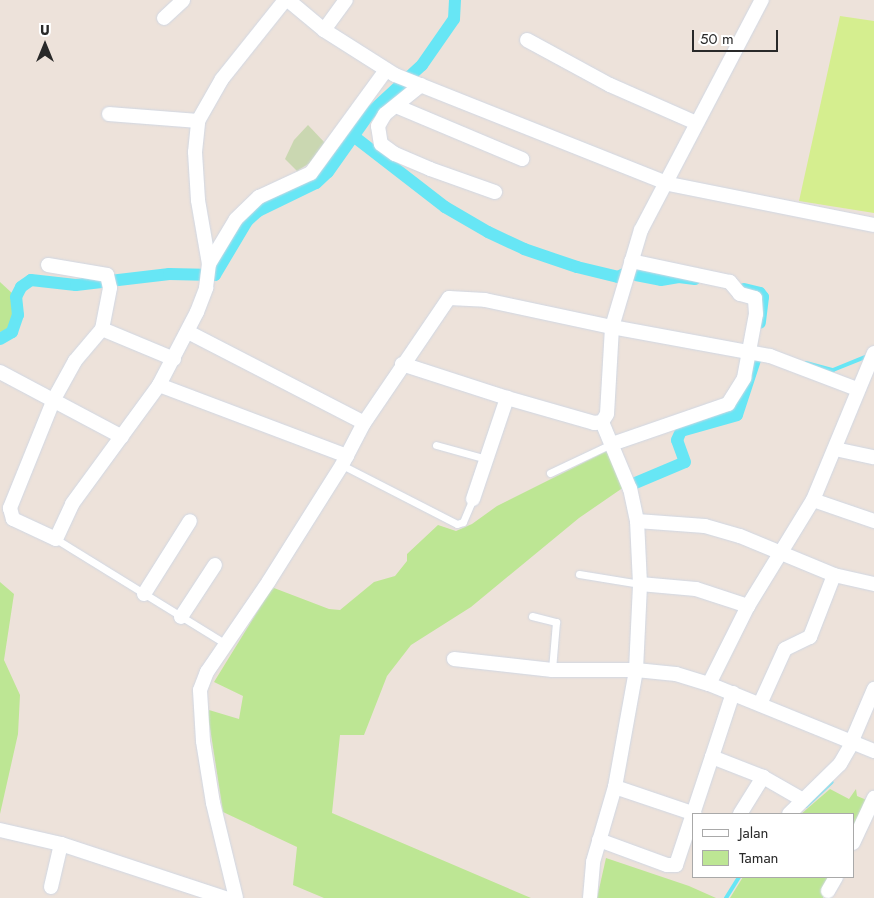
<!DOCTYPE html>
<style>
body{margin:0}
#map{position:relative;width:874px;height:898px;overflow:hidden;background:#ede2da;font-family:Jost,sans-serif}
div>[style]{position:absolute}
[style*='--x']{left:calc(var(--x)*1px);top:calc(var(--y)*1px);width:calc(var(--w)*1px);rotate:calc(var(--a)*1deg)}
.green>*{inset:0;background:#bde694}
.cemetery>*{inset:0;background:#cad7b1}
.pitch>*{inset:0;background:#d5ee8f}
.stream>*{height:4px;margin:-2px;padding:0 2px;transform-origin:2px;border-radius:2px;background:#67e6f5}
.canal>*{height:12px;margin:-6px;padding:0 6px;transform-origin:6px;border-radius:6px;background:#67e6f5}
.roads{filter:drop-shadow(0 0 1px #d0d7e3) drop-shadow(0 0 1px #d0d7e3)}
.service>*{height:7px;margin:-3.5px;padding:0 3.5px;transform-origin:3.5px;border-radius:3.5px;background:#fff}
.minor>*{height:14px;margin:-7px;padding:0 7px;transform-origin:7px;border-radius:7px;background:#fff}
span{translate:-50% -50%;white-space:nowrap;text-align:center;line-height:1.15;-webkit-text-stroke:5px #fff;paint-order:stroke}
.legend{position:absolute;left:692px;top:813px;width:162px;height:65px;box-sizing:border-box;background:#fff;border:1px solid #a9a9a9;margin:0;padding:6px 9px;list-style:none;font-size:15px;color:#292929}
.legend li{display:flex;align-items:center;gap:10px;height:25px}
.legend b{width:25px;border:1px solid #a9a9a9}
.north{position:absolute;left:20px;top:20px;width:50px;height:50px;-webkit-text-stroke:4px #fff;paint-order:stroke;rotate:0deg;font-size:14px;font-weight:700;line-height:20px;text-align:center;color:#292929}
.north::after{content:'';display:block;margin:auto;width:18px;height:22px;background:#292929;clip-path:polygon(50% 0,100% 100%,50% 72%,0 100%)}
.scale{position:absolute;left:692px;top:30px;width:86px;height:22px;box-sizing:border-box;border:2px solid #292929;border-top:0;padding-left:6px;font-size:15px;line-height:18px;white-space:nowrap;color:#292929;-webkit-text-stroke:4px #fff;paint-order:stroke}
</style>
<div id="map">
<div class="green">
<i style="clip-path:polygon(0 282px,13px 294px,15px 315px,8px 329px,0 332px)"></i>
<i style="clip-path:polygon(607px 451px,624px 487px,579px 518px,471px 607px,411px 645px,387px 676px,364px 735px,340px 735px,332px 813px,531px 898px,324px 898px,293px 885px,297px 847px,223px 812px,208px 715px,209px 710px,239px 719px,243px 696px,214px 682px,270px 591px,274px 588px,329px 609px,340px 610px,374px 582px,395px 576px,407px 561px,407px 554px,438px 525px,456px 531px,472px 524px,497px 506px)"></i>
<i style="clip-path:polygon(0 582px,14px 594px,4px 660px,20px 695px,18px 734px,0 814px)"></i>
<i style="clip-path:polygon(830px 789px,849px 799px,856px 789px,857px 796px,869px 801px,853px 835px,853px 814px,801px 814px)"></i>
<i style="clip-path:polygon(606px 858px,689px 886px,716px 898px,597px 898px)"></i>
<i style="clip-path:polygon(743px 877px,830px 877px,823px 898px,730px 898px)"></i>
</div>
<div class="cemetery">
<i style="clip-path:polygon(308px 125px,325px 143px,313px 161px,297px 171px,285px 159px,294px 140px)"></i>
</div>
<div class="pitch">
<i style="clip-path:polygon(840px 16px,874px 21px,874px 213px,799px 201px)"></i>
</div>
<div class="stream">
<i style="--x:806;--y:363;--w:28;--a:15"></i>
<i style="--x:833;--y:370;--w:35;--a:-22"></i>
<i style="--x:806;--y:806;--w:35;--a:-43"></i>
<i style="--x:726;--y:898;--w:25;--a:-58"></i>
</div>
<div class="canal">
<i style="--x:352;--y:135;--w:118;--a:37.7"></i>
<i style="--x:445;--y:207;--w:50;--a:30.2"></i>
<i style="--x:488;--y:232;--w:40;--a:25"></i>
<i style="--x:524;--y:249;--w:56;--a:18.8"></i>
<i style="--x:577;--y:267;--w:42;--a:13.7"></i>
<i style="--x:618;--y:277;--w:7;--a:-27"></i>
<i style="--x:636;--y:275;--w:25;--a:11"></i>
<i style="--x:661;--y:280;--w:18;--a:-9"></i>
<i style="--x:679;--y:277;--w:16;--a:7"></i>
<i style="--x:744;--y:289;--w:16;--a:14"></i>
<i style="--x:760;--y:293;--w:5;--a:53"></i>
<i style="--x:763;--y:297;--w:26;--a:97"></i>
<i style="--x:0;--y:339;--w:14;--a:-30"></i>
<i style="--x:12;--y:332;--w:18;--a:-71"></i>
<i style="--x:18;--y:315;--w:18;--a:-96"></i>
<i style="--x:16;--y:297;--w:11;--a:-63"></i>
<i style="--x:21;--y:287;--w:12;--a:-35"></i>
<i style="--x:31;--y:280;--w:45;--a:6.3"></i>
<i style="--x:76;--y:285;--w:94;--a:-6.7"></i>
<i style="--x:169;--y:274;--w:46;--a:1.2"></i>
<i style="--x:215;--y:275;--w:63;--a:-59.3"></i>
<i style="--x:247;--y:221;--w:15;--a:-42"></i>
<i style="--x:258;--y:211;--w:64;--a:-25.8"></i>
<i style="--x:316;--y:183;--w:16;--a:-43"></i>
<i style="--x:328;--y:172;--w:71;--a:-54.7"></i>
<i style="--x:369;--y:114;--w:72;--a:-42.8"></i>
<i style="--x:422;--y:65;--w:56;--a:-55.2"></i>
<i style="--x:454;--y:19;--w:19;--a:-87"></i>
<i style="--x:633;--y:484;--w:56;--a:-22.9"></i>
<i style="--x:685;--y:462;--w:23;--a:-110"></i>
<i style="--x:677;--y:440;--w:10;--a:-66"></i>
<i style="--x:681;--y:431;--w:58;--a:-15.9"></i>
<i style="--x:737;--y:415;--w:58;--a:-71.9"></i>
</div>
<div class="roads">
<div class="service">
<i style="--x:436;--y:445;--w:52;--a:15.6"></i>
<i style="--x:342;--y:465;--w:129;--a:27.2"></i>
<i style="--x:457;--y:524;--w:6;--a:-18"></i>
<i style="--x:463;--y:522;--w:25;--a:-67"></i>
<i style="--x:550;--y:473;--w:68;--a:-25.4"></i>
<i style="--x:56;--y:539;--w:200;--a:31.7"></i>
<i style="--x:579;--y:574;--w:62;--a:9.3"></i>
<i style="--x:532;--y:616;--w:25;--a:14"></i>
<i style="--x:556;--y:622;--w:48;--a:94.8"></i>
</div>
<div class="minor">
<i style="--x:288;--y:0;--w:47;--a:39.8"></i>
<i style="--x:324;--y:30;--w:84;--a:32.4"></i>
<i style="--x:395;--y:75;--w:295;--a:21.7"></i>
<i style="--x:669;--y:184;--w:209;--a:11.3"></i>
<i style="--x:164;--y:18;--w:26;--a:-43"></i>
<i style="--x:324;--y:30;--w:37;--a:-54"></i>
<i style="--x:527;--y:40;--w:94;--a:28.5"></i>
<i style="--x:610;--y:85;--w:94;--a:23.8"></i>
<i style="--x:421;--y:85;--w:46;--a:141.1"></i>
<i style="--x:385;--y:114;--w:14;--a:120"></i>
<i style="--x:378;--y:126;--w:18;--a:81"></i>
<i style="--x:381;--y:144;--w:17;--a:36"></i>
<i style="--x:395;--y:154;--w:38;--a:23"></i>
<i style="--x:430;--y:169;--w:69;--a:19.5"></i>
<i style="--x:396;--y:106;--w:137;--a:22.8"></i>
<i style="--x:109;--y:114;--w:89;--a:4.5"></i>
<i style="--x:209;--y:264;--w:52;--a:-59"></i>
<i style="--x:236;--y:219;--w:32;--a:-44"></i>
<i style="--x:259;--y:197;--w:57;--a:-24.8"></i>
<i style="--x:311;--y:173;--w:127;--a:-53.9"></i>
<i style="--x:48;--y:265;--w:60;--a:9.6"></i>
<i style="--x:107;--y:275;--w:13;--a:77"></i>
<i style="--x:110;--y:288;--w:42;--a:101"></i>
<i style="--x:102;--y:329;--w:42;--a:130.2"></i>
<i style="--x:75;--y:361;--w:43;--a:118.9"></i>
<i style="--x:54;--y:399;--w:118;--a:112"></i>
<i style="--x:10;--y:508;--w:11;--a:75"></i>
<i style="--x:13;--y:519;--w:47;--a:24.9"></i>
<i style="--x:56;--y:539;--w:38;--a:-65"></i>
<i style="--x:72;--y:504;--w:147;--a:-53.8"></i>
<i style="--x:159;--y:385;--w:82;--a:-62.5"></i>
<i style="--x:197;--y:312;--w:26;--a:-69"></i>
<i style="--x:206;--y:288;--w:24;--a:-83"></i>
<i style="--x:209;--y:264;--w:65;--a:-99.8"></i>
<i style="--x:198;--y:200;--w:48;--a:-93.6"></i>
<i style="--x:195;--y:152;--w:31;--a:-84"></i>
<i style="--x:198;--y:121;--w:48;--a:-60.3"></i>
<i style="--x:222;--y:79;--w:101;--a:-51.4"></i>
<i style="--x:102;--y:329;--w:78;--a:22.6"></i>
<i style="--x:188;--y:332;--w:198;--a:27.3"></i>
<i style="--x:402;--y:364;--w:110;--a:17.9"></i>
<i style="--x:507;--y:398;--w:91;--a:16"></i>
<i style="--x:594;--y:423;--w:8;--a:-7"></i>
<i style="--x:602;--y:422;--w:9;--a:-58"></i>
<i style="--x:607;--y:414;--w:87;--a:-86.7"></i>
<i style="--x:612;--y:327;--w:101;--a:-73.4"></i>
<i style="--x:641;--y:230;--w:260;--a:-62.3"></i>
<i style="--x:0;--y:372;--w:138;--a:28"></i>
<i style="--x:159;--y:385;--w:201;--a:20.7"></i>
<i style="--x:612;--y:444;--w:123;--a:-19"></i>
<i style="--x:728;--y:404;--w:31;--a:-58"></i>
<i style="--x:744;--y:378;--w:65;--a:-79.4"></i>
<i style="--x:756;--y:314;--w:16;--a:-94"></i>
<i style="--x:755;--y:298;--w:16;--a:-165"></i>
<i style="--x:740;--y:294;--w:16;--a:-130"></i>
<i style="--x:730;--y:282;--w:101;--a:-168"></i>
<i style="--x:835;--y:449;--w:40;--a:12"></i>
<i style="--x:473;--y:499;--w:107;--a:-71.4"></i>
<i style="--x:813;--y:500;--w:65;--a:19"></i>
<i style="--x:637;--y:521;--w:68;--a:4.2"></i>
<i style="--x:705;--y:526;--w:36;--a:16"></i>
<i style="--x:740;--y:536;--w:102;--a:22.5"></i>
<i style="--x:834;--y:575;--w:41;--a:12.7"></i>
<i style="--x:640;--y:584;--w:56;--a:5.1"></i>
<i style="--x:696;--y:589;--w:55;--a:18.1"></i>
<i style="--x:144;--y:594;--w:86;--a:-57.8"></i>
<i style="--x:181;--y:617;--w:62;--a:-56.8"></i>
<i style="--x:454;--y:659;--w:99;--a:6.4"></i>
<i style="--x:552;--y:670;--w:84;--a:0"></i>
<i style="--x:636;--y:670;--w:40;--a:5.7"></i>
<i style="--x:676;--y:674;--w:34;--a:17"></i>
<i style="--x:709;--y:684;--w:178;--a:22.1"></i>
<i style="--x:709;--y:684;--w:87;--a:-63.4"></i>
<i style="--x:748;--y:606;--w:124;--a:-58.5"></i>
<i style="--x:813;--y:500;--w:159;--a:-67.5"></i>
<i style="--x:733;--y:693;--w:67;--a:108.2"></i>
<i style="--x:712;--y:757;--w:55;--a:21.4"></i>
<i style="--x:763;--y:777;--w:46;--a:29.9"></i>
<i style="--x:760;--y:704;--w:60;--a:-65.6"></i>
<i style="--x:785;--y:649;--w:28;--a:-26"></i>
<i style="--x:810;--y:637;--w:66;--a:-68.8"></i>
<i style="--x:851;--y:743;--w:59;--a:-66.9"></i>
<i style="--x:615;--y:787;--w:84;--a:18.6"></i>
<i style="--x:740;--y:814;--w:44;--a:-58.1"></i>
<i style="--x:789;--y:814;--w:71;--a:-44.4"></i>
<i style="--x:840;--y:764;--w:24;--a:-60"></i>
<i style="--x:0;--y:830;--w:63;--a:12.9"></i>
<i style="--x:61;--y:844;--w:173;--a:18.2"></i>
<i style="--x:599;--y:840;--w:72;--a:20.2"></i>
<i style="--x:667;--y:865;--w:9;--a:0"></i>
<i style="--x:676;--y:865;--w:114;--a:-71.6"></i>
<i style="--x:853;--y:843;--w:50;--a:-65"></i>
<i style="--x:51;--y:887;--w:44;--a:-76.9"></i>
<i style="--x:828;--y:891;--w:16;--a:-60"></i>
<i style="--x:236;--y:898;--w:98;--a:-103.6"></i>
<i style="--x:213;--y:803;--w:63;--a:-99.2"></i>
<i style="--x:203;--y:741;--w:51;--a:-93.4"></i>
<i style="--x:200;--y:690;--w:19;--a:-69"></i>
<i style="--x:207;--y:672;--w:110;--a:-55.7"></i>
<i style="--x:269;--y:581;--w:137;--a:-57.8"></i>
<i style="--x:342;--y:465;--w:47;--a:-62.4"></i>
<i style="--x:364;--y:423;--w:151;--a:-55.8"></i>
<i style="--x:449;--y:298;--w:36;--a:3"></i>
<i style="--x:485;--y:300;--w:130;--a:12"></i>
<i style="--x:612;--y:327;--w:161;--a:10.4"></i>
<i style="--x:770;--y:356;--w:93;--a:20.8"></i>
<i style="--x:590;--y:898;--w:36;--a:-85"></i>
<i style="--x:593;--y:862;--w:78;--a:-73.7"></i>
<i style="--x:615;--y:787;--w:119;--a:-79.8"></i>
<i style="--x:636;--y:670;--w:86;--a:-87.3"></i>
<i style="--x:640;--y:584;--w:63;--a:-92.7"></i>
<i style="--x:637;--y:521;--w:33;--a:-102"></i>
<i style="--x:630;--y:489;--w:73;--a:-112.7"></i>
</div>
</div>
<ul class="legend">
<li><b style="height:6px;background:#fff"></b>Jalan</li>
<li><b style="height:14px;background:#bde694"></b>Taman</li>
</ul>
<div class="north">U</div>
<div class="scale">50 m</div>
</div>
